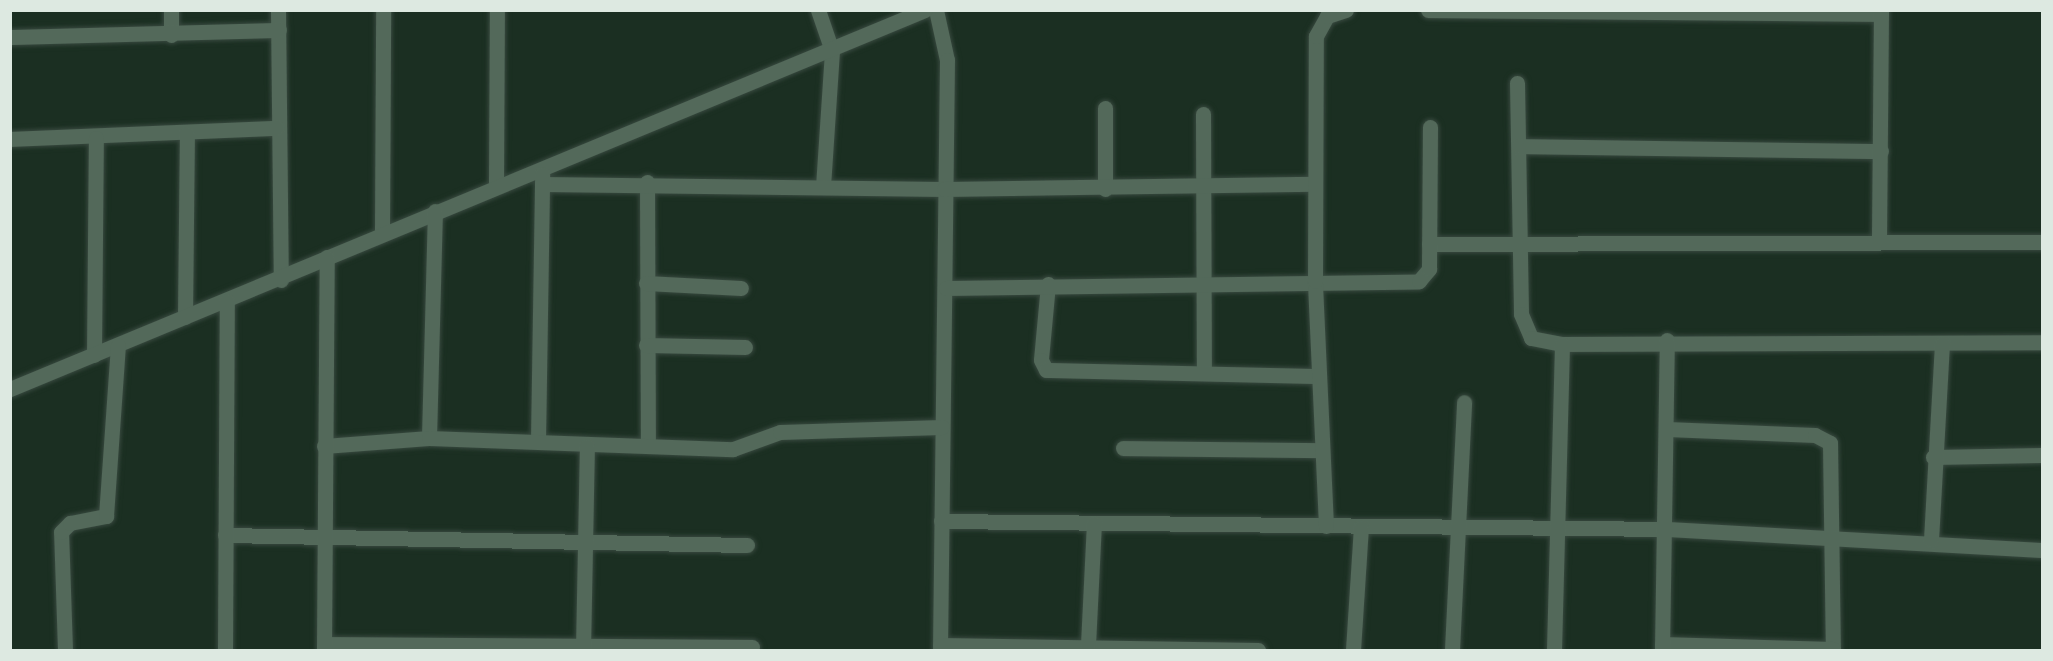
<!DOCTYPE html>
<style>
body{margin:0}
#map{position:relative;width:2053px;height:661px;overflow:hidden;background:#1b2f22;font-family:Commissioner,sans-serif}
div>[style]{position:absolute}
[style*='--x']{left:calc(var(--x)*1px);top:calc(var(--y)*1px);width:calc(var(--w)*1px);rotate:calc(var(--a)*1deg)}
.roads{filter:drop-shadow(0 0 2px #38493f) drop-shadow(0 0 2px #38493f)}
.minor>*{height:15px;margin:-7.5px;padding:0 7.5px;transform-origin:7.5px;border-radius:7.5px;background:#53695a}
span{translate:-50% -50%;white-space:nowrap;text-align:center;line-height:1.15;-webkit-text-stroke:6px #1b2f22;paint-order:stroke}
.frame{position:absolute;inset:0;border:12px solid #dde9e1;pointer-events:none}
</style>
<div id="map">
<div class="roads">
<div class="minor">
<i style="--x:171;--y:10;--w:25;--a:90"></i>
<i style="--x:278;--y:10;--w:270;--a:89.4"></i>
<i style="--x:818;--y:10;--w:43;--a:71.1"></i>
<i style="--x:832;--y:51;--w:135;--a:93.8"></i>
<i style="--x:936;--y:10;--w:51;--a:77.6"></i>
<i style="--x:947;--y:60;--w:590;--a:90.68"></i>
<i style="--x:1428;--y:10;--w:453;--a:0.5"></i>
<i style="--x:10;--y:37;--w:269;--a:-1.5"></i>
<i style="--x:1517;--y:83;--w:231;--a:89"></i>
<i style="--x:1521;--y:314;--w:26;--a:67"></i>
<i style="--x:1531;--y:338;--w:32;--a:11"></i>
<i style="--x:1562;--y:344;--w:480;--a:-0.2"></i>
<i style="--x:1105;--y:108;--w:81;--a:90"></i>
<i style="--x:1203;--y:114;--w:258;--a:89.8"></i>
<i style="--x:10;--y:139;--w:267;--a:-2.4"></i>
<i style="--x:1519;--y:146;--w:362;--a:0.8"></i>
<i style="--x:647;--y:182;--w:262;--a:89.8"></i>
<i style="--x:496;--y:184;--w:174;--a:-89.7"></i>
<i style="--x:542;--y:184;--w:402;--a:0.7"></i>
<i style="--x:944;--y:189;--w:371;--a:-0.8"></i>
<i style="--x:382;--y:234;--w:224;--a:-89.7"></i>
<i style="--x:1879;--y:239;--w:229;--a:-89.5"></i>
<i style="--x:1429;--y:244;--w:613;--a:-0.19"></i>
<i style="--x:646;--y:283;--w:95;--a:3"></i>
<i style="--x:1048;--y:284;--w:76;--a:95.3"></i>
<i style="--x:1041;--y:360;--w:11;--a:63"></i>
<i style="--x:1046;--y:370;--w:272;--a:1.3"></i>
<i style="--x:946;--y:288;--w:473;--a:-0.8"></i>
<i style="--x:1419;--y:281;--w:16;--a:-50"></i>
<i style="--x:1429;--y:269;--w:142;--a:-89.6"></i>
<i style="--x:185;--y:317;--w:183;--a:-89.4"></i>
<i style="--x:646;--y:345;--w:99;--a:1.2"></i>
<i style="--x:94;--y:355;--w:217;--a:-89.5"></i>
<i style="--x:10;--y:389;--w:990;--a:-22.5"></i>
<i style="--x:1667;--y:429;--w:148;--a:2.3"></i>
<i style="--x:1815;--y:435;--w:17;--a:28"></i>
<i style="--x:1830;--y:443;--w:207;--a:89.2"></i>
<i style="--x:429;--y:438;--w:227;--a:-88.5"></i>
<i style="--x:538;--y:441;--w:267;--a:-89.1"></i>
<i style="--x:324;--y:446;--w:105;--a:-4.4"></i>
<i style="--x:429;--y:438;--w:304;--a:2.1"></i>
<i style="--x:733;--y:449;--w:50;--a:-19.9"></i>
<i style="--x:780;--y:432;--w:162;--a:-1.8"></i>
<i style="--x:1123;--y:448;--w:196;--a:0.6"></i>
<i style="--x:1933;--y:457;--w:109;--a:-1.1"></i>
<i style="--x:941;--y:521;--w:725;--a:0.63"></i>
<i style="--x:1666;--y:529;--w:377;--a:3.2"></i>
<i style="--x:1326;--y:526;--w:245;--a:-92.6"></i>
<i style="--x:1315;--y:281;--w:245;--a:-89.8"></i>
<i style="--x:1316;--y:36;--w:23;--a:-61"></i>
<i style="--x:1327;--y:16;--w:20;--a:-18"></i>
<i style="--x:225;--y:535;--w:522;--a:1.1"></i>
<i style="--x:1931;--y:540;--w:197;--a:-86.8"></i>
<i style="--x:325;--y:644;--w:427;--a:0.4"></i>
<i style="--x:1662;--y:644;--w:171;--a:1.7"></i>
<i style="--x:940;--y:645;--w:318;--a:0.9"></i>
<i style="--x:1088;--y:645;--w:122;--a:-87.2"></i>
<i style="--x:65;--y:650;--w:118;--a:-91.9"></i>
<i style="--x:61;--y:532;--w:13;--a:-45"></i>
<i style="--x:70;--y:523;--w:37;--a:-11"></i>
<i style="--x:106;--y:516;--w:171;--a:-86"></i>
<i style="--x:225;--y:650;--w:349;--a:-89.7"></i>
<i style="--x:324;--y:650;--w:393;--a:-89.6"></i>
<i style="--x:583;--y:650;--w:204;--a:-88.9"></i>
<i style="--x:1353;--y:650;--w:123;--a:-86.3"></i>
<i style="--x:1452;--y:650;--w:248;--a:-87.2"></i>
<i style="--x:1554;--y:650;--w:306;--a:-88.5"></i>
<i style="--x:1662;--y:650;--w:310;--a:-89.1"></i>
</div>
</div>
<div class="frame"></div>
</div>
